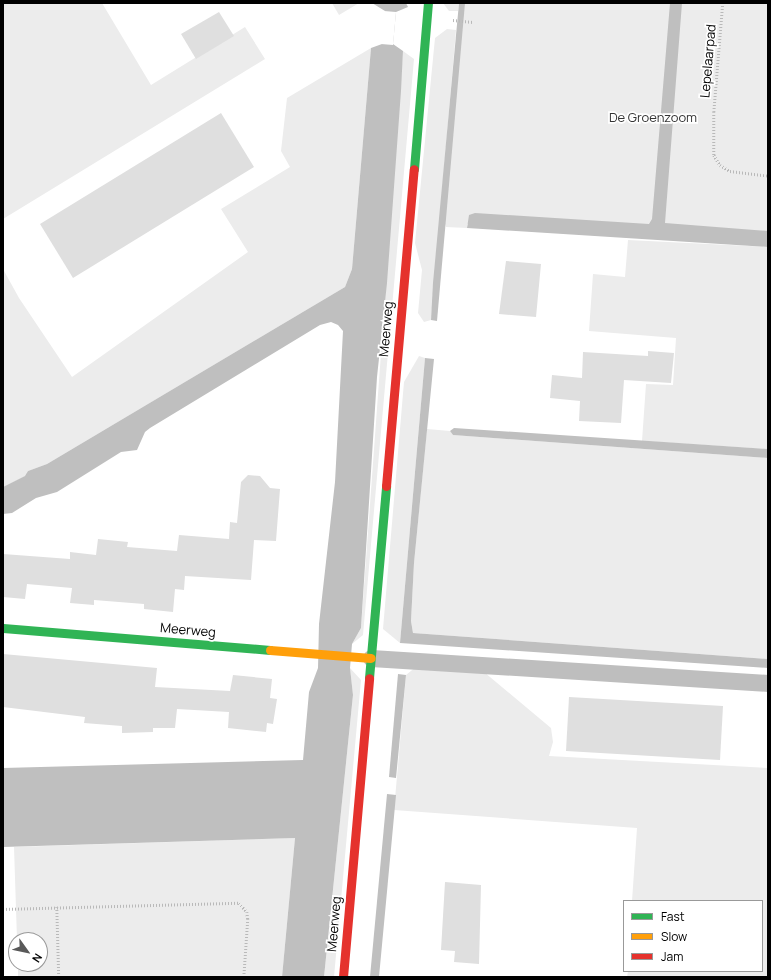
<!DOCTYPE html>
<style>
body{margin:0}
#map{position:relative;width:771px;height:980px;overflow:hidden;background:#fff;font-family:Manrope,sans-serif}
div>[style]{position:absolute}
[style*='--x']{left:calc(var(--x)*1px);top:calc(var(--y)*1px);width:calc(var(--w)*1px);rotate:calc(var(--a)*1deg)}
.green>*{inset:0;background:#ececec}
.water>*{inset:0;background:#bfbfbf}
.pier>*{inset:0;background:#fff}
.building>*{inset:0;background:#dfdfdf}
.path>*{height:2.5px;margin-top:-1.25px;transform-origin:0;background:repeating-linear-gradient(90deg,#b9b9b9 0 1px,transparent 0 3px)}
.lane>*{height:17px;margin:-8.5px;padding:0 8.5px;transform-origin:8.5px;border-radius:8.5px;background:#bebebe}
.fast>*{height:9px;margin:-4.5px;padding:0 4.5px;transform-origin:4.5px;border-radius:4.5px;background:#30b455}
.slow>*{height:9px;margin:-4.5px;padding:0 4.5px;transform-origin:4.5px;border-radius:4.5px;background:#ff9f0a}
.jam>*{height:9px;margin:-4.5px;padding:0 4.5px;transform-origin:4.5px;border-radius:4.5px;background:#e5322d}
span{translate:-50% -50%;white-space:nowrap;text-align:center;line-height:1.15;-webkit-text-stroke:3.5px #fff;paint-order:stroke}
.street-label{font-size:13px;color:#000}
.park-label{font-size:13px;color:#333}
.frame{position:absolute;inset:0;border:4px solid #000;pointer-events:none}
.legend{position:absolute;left:623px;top:900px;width:140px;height:72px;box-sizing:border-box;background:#fff;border:1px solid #999;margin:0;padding:5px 7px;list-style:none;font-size:12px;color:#000}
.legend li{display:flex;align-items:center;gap:8px;height:20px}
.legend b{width:20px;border:1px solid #999}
.north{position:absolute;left:8px;top:932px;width:40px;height:40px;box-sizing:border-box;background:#fff;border:1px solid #999;border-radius:50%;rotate:123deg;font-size:11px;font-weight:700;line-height:16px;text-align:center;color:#000}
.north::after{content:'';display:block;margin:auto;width:14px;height:18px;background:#595959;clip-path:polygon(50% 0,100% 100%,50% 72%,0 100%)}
</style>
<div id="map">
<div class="green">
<i style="clip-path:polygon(3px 3px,102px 3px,151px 85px,245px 27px,265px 59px,3px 219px)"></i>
<i style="clip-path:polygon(332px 3px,359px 3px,339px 15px)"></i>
<i style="clip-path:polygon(443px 3px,459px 3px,458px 11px,449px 11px)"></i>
<i style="clip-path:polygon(463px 3px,768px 3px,768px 238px,467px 224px,467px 228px,446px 227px,444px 220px)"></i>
<i style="clip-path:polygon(447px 29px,456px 30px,431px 320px,424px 322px,418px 313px,422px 270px,415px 243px,435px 38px)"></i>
<i style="clip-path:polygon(371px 48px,352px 269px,345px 287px,47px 464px,28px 471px,26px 476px,3px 487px,3px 269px,19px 298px,72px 377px,248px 252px,221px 209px,290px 167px,281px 151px,287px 98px)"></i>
<i style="clip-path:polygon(403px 51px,414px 59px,363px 635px,352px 644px,361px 628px)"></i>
<i style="clip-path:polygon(628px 240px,768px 247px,768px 449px,642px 441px,646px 384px,673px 385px,676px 338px,589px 331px,593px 274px,625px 277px)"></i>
<i style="clip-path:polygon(419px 356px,425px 358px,400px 643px,383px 629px,404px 382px)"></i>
<i style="clip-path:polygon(427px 429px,450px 431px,453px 435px,768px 458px,768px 659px,413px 633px,411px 621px,414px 563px)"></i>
<i style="clip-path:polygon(417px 666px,484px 672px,551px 728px,553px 742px,549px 756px,768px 768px,768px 977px,627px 977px,628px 971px,762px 971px,762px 901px,632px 901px,637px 828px,394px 810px,406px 675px)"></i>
<i style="clip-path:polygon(350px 668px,361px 680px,334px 977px,324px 977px,353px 695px)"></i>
<i style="clip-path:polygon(295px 838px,282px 977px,18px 977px,18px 964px,40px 964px,40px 940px,17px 940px,14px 847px)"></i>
</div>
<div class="water">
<i style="clip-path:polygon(372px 3px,406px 3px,408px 7px,396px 12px,393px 44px,403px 51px,401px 91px,387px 283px,377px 377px,361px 628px,352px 644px,350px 668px,353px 695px,324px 977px,282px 977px,295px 838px,3px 847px,3px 768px,303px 760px,309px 692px,318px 668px,319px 624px,335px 482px,343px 331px,338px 325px,331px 322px,320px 325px,150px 428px,145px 432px,137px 450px,121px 452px,57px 492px,36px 498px,12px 513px,3px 514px,3px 487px,25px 476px,28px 471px,47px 464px,345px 287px,352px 269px,371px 48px,382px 44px,385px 11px)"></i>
<i style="clip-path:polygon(459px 3px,465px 3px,437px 321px,431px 320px,433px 283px)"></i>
<i style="clip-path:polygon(670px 3px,682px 3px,665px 223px,768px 231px,768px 247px,467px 228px,469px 215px,475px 213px,649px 224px,652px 219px)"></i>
<i style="clip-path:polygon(425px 358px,434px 359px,414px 563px,411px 621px,413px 633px,768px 659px,768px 668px,400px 643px)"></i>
<i style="clip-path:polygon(454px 428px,768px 449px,768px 458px,453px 435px,450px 431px)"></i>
<i style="clip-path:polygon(398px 674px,406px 675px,396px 778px,389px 777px)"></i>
<i style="clip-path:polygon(387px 794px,396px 795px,379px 977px,370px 977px)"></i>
</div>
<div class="pier">
<i style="clip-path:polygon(384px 11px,396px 12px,393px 45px,381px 44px)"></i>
</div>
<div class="building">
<i style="clip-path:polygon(219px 12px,234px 36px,196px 59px,181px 34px)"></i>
<i style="clip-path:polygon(221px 113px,254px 167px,73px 278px,40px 224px)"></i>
<i style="clip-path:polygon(506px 261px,541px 264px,536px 317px,499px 314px)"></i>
<i style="clip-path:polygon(648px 351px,674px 353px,671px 383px,624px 380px,621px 423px,579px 421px,580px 401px,550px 398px,552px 375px,582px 378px,583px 352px,648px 356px)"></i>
<i style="clip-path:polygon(248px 475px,260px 476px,270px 488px,280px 489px,276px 541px,254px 540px,251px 580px,185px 576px,184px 590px,175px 589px,173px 612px,144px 609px,144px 604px,94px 600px,94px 605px,70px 603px,72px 588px,27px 584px,25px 599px,3px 597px,3px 554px,70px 559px,70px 552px,96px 555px,98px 539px,128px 542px,127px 547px,177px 551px,179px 535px,229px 539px,230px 522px,237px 523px,241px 482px)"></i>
<i style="clip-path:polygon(3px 654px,157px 668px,155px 687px,230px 691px,233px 675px,272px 679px,270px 698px,277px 699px,273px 724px,267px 723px,266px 732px,228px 728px,229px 712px,177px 709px,175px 728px,153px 728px,153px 732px,122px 733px,122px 726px,84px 723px,85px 717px,3px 707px)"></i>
<i style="clip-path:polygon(569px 697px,723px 706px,720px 760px,566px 751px)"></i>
<i style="clip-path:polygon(445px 882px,481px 885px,479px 964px,454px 962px,455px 951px,441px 950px)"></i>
</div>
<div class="path">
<i style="--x:723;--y:3;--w:109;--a:94.7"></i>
<i style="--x:714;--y:112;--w:43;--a:90"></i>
<i style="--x:714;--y:155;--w:12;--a:59"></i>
<i style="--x:720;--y:165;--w:12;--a:31"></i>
<i style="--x:730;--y:171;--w:38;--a:7"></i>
<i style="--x:453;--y:20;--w:20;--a:6"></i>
<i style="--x:57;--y:907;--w:70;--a:88.4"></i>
<i style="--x:3;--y:909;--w:236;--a:-1.5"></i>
<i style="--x:239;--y:903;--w:12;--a:48"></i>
<i style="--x:247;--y:912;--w:7;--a:82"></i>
<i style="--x:248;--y:919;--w:58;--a:93.9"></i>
</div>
<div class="lane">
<i style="--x:371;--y:658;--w:398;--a:3.6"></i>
</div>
<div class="fast">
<i style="--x:414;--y:169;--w:167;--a:-85.2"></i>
<i style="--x:3;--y:628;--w:268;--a:4.7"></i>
<i style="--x:369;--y:678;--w:193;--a:-84.9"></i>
</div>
<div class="slow">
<i style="--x:270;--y:650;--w:101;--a:4.5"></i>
</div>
<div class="jam">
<i style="--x:386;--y:486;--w:318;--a:-85"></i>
<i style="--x:343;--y:977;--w:300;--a:-85"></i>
</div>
<div class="street-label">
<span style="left:708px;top:61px;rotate:-85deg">Lepelaarpad</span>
<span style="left:386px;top:329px;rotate:-85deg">Meerweg</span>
<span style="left:188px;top:630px;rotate:5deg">Meerweg</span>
<span style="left:334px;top:924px;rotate:-85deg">Meerweg</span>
</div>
<div class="park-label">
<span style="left:653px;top:117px">De Groenzoom</span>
</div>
<div class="frame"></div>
<ul class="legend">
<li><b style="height:5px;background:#30b455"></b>Fast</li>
<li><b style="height:5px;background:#ff9f0a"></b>Slow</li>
<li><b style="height:5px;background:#e5322d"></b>Jam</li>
</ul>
<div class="north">N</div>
</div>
